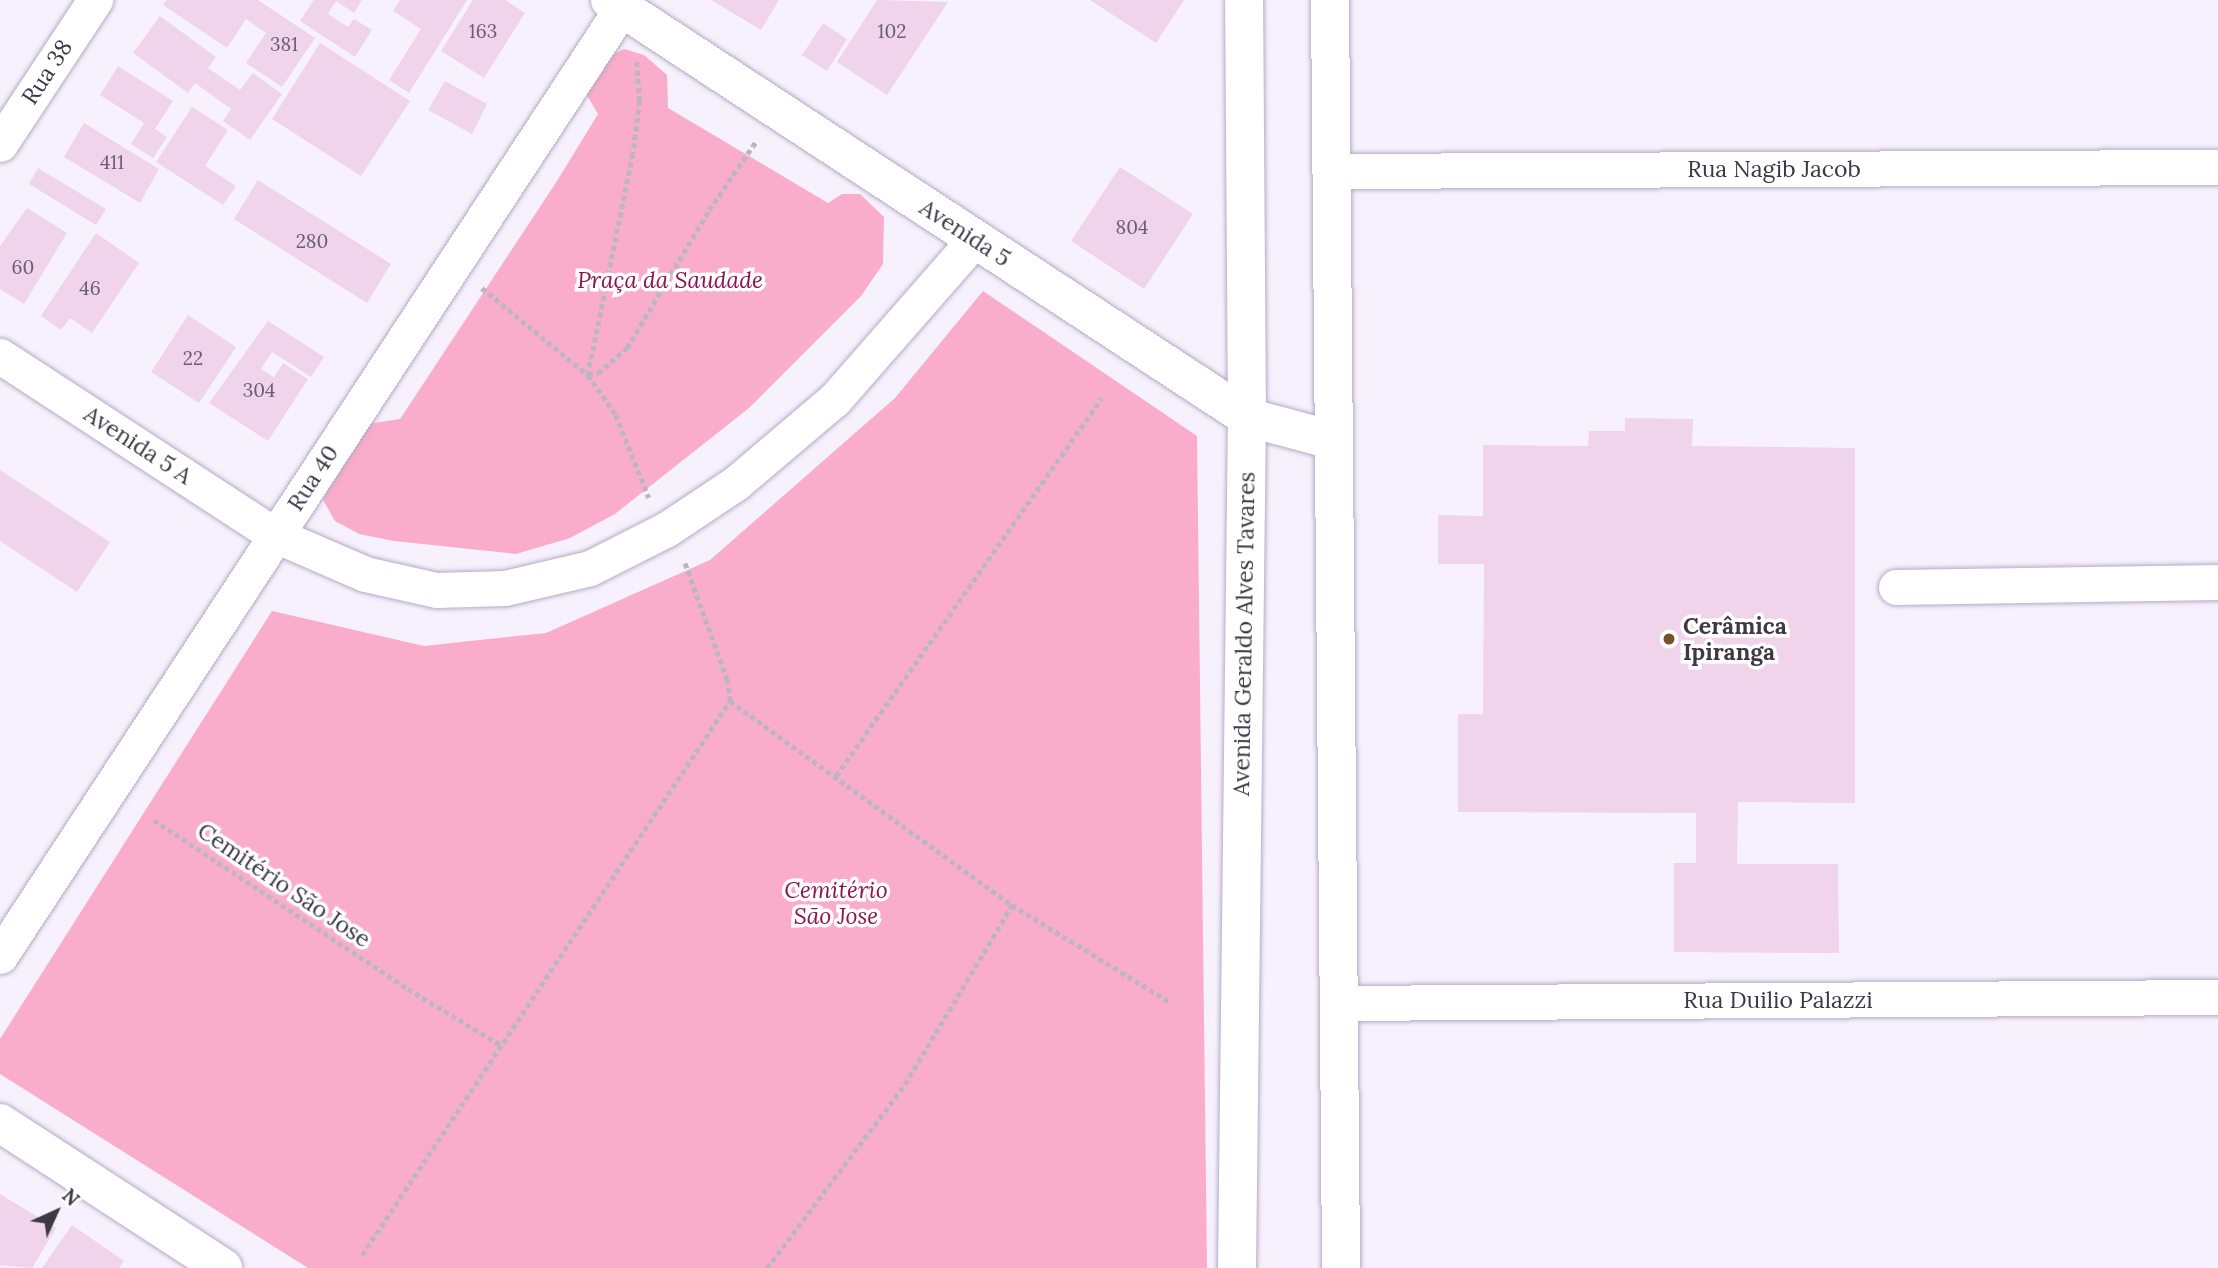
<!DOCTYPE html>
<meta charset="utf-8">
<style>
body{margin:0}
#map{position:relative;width:2218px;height:1268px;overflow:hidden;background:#f7f1fd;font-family:Lora,serif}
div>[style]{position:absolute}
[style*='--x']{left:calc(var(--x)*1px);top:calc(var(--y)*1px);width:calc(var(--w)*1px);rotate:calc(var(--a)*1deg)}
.green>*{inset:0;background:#f9adca}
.building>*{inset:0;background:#efd4eb}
.path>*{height:4.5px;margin-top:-2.25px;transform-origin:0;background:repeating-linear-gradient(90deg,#bcb6c2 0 5px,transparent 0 8.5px)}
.roads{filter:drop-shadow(0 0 2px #b7aac6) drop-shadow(0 0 2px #b7aac6)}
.minor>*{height:35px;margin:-17.5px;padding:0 17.5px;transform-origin:17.5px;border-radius:17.5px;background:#fff}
.tertiary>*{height:38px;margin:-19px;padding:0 19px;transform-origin:19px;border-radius:19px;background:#fff}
.dots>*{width:19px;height:19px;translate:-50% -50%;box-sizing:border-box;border:4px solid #fff;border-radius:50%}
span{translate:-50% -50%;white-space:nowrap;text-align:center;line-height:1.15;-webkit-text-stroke:7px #fff;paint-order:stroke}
.number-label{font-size:19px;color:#6a5f6e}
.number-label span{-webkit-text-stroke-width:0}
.street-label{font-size:23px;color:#3e3844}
.park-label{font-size:23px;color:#891652;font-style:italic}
.poi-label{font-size:23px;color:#3e3844;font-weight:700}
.left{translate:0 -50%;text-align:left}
.north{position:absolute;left:21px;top:1177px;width:70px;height:70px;-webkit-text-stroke:5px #fff;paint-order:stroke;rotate:45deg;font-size:19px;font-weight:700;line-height:28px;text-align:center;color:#3e3844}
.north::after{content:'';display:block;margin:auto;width:24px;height:32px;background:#3e3844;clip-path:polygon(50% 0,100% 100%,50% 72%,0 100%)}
</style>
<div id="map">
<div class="green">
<i style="clip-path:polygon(624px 49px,644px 55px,667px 75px,668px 108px,828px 203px,842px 194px,860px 194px,884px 217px,883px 264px,861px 296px,749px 408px,615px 514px,570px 538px,516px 554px,394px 541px,359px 534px,335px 521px,323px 500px,345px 455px,367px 424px,400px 419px,557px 181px,598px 114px,585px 92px,606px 58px)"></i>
<i style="clip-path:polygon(983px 291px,1197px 436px,1207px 1268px,308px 1268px,0 1074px,0 1039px,272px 611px,424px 646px,546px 633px,710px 560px,895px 398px)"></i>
</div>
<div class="building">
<i style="clip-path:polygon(166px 0,258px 0,315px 38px,282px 87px,246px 63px,266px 33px,246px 19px,227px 48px,163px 5px)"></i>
<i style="clip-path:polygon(314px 0,362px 0,354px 13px,336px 1px,328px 14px,348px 27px,354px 19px,372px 30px,355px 57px,300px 21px)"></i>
<i style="clip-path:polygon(400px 0,467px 0,409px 93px,389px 80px,421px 29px,393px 11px)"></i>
<i style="clip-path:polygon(473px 0,505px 0,525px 13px,484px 78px,441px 51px)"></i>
<i style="clip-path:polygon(711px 0,779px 0,761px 30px)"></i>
<i style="clip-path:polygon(877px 0,948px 2px,887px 95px,837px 62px)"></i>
<i style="clip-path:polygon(1090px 0,1184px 0,1156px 43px)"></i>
<i style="clip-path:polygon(160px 16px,216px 57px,208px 68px,240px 90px,253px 73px,282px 94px,250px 140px,223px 121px,231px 109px,224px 104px,195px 83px,188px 93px,133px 53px)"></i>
<i style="clip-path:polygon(823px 23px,847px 39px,827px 71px,802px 55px)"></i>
<i style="clip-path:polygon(320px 43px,410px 101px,361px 176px,272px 119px)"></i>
<i style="clip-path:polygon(118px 66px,173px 101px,155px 129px,167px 137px,153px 158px,131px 144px,144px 123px,100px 95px)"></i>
<i style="clip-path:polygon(445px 81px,487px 104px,472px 134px,428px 110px)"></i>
<i style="clip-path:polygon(192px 107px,228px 130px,205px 166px,236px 186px,223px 205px,156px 162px)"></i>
<i style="clip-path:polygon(84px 123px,159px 169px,140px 203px,64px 157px)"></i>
<i style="clip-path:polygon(1120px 167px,1193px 214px,1144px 289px,1071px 241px)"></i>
<i style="clip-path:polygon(38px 168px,106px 209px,96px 225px,29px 184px)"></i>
<i style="clip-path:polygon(258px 180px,391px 264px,367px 303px,234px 219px)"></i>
<i style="clip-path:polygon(27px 208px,67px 233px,24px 304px,0 289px,0 246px)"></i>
<i style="clip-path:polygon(96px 233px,139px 263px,92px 333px,70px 318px,61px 330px,41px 316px)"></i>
<i style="clip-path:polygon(188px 315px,236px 347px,199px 403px,151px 372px)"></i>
<i style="clip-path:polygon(268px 321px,324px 357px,311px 377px,272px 352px,261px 369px,274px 377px,283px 363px,308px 379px,268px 441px,209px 403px)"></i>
<i style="clip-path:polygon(1625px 418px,1693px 419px,1692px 446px,1855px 448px,1855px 803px,1738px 802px,1737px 864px,1838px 864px,1839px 953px,1674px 952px,1674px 863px,1696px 863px,1696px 813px,1458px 812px,1458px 714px,1483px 714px,1484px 564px,1438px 564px,1438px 515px,1483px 516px,1483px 445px,1588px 446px,1589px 431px,1625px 431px)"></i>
<i style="clip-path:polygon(0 470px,110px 542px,77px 592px,0 541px)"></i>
<i style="clip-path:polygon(0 1194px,56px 1228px,32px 1268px,0 1265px)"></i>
<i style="clip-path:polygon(72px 1225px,124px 1261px,119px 1268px,42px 1268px)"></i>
</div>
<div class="path">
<i style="--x:637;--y:62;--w:39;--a:86"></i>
<i style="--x:640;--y:101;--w:53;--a:97.5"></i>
<i style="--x:633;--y:154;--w:226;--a:101.5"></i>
<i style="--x:588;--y:375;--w:49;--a:55"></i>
<i style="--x:616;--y:415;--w:89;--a:68.3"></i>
<i style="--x:482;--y:288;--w:137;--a:39.4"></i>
<i style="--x:588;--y:375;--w:10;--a:-11"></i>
<i style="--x:598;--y:373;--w:38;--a:-41"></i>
<i style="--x:627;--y:348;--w:161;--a:-59.3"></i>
<i style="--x:709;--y:210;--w:85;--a:-55.6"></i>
<i style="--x:730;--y:701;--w:348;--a:35.9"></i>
<i style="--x:1012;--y:905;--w:187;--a:31.6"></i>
<i style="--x:836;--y:776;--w:462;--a:-54.9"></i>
<i style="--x:154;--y:820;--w:305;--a:33.6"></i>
<i style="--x:408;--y:989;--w:109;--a:31.1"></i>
<i style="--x:362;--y:1255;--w:665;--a:-56.41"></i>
<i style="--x:730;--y:701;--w:21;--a:-98"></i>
<i style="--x:727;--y:680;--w:127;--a:-109.9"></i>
<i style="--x:767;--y:1268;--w:230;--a:-53.1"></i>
<i style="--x:905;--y:1084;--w:209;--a:-59.1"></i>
</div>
<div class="roads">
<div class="minor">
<i style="--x:0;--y:144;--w:173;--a:-56.6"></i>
<i style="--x:1331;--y:171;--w:887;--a:-0.26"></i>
<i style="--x:0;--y:356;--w:328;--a:33.1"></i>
<i style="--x:275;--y:535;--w:98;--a:23.4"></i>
<i style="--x:365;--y:574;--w:73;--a:12.7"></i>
<i style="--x:436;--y:590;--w:69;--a:-1.7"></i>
<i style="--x:505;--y:588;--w:87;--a:-13.2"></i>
<i style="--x:590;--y:568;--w:86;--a:-26.9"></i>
<i style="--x:667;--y:529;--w:83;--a:-33.7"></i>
<i style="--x:736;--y:483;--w:130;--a:-40.3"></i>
<i style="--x:835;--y:399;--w:211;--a:-48.8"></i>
<i style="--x:1896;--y:587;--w:322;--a:-0.9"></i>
<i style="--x:0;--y:956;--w:1143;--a:-56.74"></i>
<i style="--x:1338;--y:1003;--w:880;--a:-0.39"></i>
</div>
<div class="tertiary">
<i style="--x:610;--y:0;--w:761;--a:33.21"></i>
<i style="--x:1247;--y:417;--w:88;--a:15.1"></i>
<i style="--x:1330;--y:0;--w:1268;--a:89.5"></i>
<i style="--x:0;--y:1123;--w:266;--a:33"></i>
<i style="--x:1237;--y:1268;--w:851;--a:-89.33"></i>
<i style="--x:1247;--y:417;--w:417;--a:-90.4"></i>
</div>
</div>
<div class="dots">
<i style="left:1669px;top:639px;background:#75522b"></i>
</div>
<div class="number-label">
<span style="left:483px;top:32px">163</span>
<span style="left:892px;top:32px">102</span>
<span style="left:284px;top:45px">381</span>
<span style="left:112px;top:163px">411</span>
<span style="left:1132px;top:228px">804</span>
<span style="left:312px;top:242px">280</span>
<span style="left:23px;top:268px">60</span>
<span style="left:90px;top:289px">46</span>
<span style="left:193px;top:359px">22</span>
<span style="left:259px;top:391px">304</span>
</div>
<div class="street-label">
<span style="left:47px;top:72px;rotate:-57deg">Rua 38</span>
<span style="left:1774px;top:169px">Rua Nagib Jacob</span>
<span style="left:965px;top:233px;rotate:33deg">Avenida 5</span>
<span style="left:138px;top:445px;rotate:33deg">Avenida 5 A</span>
<span style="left:313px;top:478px;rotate:-57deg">Rua 40</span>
<span style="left:1244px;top:634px;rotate:-89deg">Avenida Geraldo Alves Tavares</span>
<span style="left:284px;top:885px;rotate:34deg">Cemitério São Jose</span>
<span style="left:1778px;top:1000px">Rua Duilio Palazzi</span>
</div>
<div class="park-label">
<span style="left:670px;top:280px">Praça da Saudade</span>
<span style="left:836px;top:903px">Cemitério<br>São Jose</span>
</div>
<div class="poi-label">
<span class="left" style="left:1683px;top:639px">Cerâmica<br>Ipiranga</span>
</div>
<div class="north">N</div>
</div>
